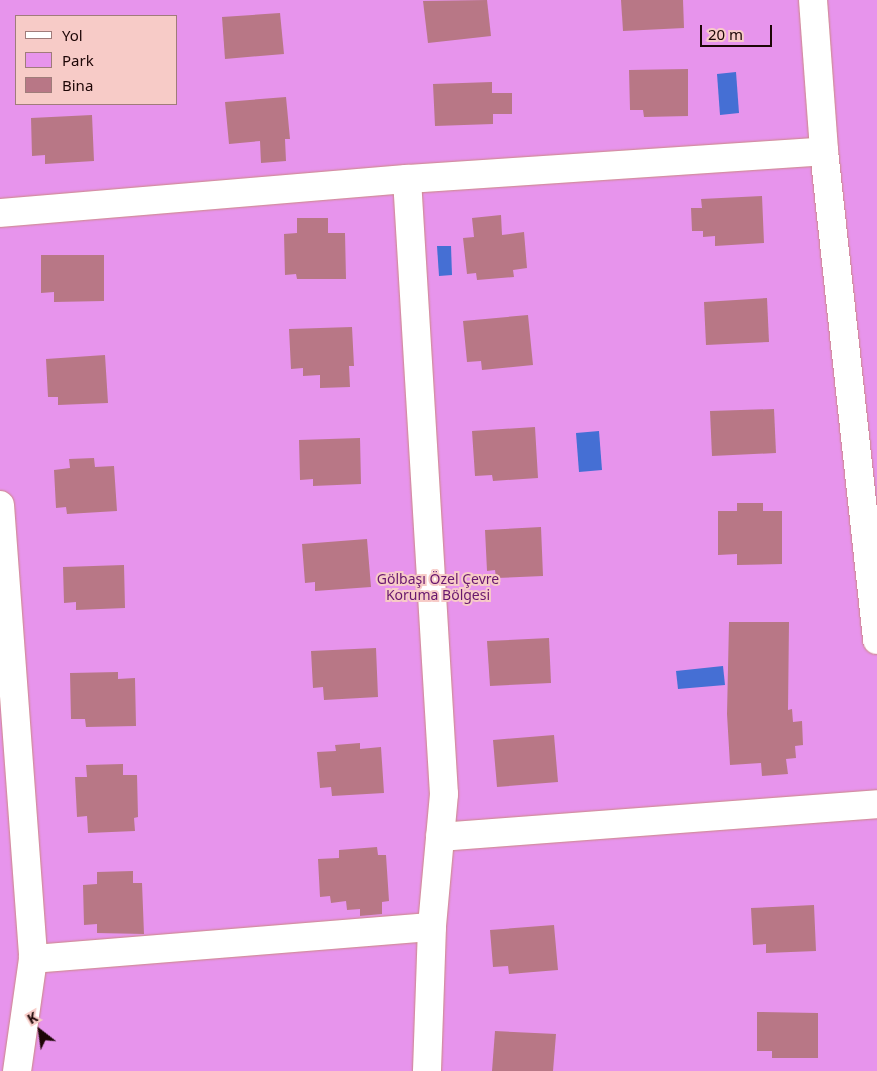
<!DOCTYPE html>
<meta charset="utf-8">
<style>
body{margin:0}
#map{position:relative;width:877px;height:1071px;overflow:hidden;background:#fcb6af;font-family:"Noto Sans",sans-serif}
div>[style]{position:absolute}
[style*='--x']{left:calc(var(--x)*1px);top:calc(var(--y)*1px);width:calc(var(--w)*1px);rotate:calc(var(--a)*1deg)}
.green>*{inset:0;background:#e794ec}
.water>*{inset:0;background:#456fd4}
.building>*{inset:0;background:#b87786}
.roads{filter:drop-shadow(0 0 1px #cb8882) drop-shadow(0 0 1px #cb8882)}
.street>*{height:28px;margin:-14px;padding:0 14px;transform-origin:14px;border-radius:14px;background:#fff}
.secondary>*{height:28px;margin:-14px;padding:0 14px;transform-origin:14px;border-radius:14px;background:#fff}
span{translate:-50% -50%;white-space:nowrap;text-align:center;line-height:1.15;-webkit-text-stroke:4px #f7cbc7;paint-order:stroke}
.park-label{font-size:14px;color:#68176e}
.legend{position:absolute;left:15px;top:15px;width:162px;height:90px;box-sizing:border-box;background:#f7cbc7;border:1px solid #a07c7a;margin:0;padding:6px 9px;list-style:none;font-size:15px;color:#1d0606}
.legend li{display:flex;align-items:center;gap:10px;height:25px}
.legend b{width:25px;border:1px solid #a07c7a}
.north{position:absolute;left:15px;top:1006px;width:50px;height:50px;-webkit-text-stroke:4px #f7cbc7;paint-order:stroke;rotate:330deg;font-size:14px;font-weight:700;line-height:20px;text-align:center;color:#1d0606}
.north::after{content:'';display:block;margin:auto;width:18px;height:22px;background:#1d0606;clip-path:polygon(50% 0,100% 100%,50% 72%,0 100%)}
.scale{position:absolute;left:700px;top:25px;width:72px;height:22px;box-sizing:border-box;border:2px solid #1d0606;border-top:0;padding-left:6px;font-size:15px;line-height:18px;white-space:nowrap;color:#1d0606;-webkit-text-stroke:4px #f7cbc7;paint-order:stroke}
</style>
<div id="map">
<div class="green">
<i style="clip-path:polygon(evenodd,0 0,877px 0,877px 1071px,0 1071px,0 0,16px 16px,176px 16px,176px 104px,16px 104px,16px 16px)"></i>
</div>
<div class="water">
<i style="clip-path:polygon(736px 72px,739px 113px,720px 115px,717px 74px)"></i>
<i style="clip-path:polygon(437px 246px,451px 246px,452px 275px,439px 276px)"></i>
<i style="clip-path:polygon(599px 431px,602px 470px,579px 472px,576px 433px)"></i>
<i style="clip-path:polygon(723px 666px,725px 685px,678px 689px,676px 671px)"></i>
</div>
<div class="building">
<i style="clip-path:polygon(487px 0,491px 36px,428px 43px,423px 1px)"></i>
<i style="clip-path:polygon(621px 0,683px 0,684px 28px,623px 31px)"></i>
<i style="clip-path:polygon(280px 13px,284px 54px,225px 59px,222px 17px)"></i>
<i style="clip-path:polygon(688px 69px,688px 116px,644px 117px,643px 110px,630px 110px,629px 70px)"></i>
<i style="clip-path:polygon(492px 82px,492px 93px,512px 93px,512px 114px,493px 114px,493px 124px,435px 126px,433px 84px)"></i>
<i style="clip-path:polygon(286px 97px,290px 139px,285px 139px,286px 161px,261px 163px,260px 141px,229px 144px,225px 102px)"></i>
<i style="clip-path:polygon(92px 115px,94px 161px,45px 164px,45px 155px,32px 156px,31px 118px)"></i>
<i style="clip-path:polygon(762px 196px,764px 243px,715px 246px,715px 236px,703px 237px,703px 231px,692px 231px,691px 208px,702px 208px,701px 199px)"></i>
<i style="clip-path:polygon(501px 215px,502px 235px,524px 232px,527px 268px,513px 270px,514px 277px,477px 280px,476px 273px,467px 274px,463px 238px,474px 237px,472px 218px)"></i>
<i style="clip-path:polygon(297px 218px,328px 218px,328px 233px,345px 233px,346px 279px,297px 279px,296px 274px,285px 275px,284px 234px,297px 233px)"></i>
<i style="clip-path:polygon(41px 255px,104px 255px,104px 301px,54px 302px,54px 292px,41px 293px)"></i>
<i style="clip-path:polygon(767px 298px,769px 342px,706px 345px,704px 302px)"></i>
<i style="clip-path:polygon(528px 315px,533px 365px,482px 370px,481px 361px,467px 362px,463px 321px)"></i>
<i style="clip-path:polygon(352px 327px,354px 366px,349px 366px,350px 387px,320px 388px,320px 375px,303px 376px,303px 368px,291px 369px,289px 329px)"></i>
<i style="clip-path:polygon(105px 355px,108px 403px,58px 405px,58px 397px,48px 397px,46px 359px)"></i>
<i style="clip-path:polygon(774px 409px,776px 453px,712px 456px,710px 411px)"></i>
<i style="clip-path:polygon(535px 427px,538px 478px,493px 481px,492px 475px,475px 476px,472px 431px)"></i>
<i style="clip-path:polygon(360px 438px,361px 484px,313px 486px,313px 479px,300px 480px,299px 440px)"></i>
<i style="clip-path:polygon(94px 458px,95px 467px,114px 466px,117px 511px,67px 514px,66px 507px,56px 508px,54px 470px,70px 468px,69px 459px)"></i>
<i style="clip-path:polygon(737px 503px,763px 503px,763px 511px,782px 511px,782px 564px,737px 565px,737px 554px,718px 555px,718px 511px,737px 511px)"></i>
<i style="clip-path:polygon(541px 527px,543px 576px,496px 578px,495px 570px,487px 571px,485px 530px)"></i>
<i style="clip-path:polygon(367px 539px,371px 587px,315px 591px,315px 582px,305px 583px,302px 544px)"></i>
<i style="clip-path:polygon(124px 565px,125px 608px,76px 610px,76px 602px,64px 603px,63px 567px)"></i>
<i style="clip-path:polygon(729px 622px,789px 622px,788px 710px,792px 709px,793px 722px,802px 721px,803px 745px,795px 746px,796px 758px,786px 759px,788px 774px,762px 776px,761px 763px,730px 765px,727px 714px)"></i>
<i style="clip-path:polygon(549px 638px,551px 683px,490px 686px,487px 641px)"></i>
<i style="clip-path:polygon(376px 648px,378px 697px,324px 700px,323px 687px,313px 688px,311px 651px)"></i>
<i style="clip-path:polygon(118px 672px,118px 679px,135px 678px,136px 726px,86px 727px,85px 719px,71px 719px,70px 673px)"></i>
<i style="clip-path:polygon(554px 735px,558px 782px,497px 787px,493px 740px)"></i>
<i style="clip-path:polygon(360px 743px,360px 749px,381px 747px,384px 793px,332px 796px,331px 787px,320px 788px,317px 752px,336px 751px,335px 745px)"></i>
<i style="clip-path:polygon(123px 764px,123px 775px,137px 775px,138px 817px,134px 818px,135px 831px,88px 833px,87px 816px,77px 817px,75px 777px,87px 777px,86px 765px)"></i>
<i style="clip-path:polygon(377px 847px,378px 855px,386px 855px,389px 901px,382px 902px,382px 914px,360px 916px,360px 909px,347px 910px,346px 901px,331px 903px,330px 896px,320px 897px,318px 859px,339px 858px,339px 850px)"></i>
<i style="clip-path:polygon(133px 871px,133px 883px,142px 883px,144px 934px,97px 933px,97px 924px,84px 925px,83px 885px,97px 884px,97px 872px)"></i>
<i style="clip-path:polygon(814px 905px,816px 951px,766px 953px,766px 944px,753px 945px,751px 908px)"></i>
<i style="clip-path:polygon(554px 925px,558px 970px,509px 974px,508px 966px,493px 967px,490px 930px)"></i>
<i style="clip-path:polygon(757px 1012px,818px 1013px,818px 1058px,772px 1058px,772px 1051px,757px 1051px)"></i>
<i style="clip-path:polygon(495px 1031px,556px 1034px,553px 1071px,492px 1071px)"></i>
</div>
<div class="roads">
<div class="street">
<i style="--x:407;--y:179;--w:616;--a:86.56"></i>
<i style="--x:444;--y:794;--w:134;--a:95.2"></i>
<i style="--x:432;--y:927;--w:144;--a:92"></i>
<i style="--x:0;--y:213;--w:408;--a:-4.8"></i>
<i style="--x:407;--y:179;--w:418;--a:-3.8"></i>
<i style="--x:0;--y:505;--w:455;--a:85.8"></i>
<i style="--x:33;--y:959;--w:113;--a:98.1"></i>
<i style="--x:440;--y:837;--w:438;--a:-4.3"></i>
<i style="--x:33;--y:959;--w:400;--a:-4.6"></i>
</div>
<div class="secondary">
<i style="--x:813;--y:0;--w:151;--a:85.8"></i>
<i style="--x:824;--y:151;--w:492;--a:83.8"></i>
</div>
</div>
<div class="park-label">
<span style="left:438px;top:587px">Gölbaşı Özel Çevre<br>Koruma Bölgesi</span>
</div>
<ul class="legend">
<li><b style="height:6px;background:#fff"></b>Yol</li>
<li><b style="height:14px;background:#e794ec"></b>Park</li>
<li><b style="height:14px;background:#b87786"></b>Bina</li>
</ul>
<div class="north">K</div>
<div class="scale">20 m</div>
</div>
